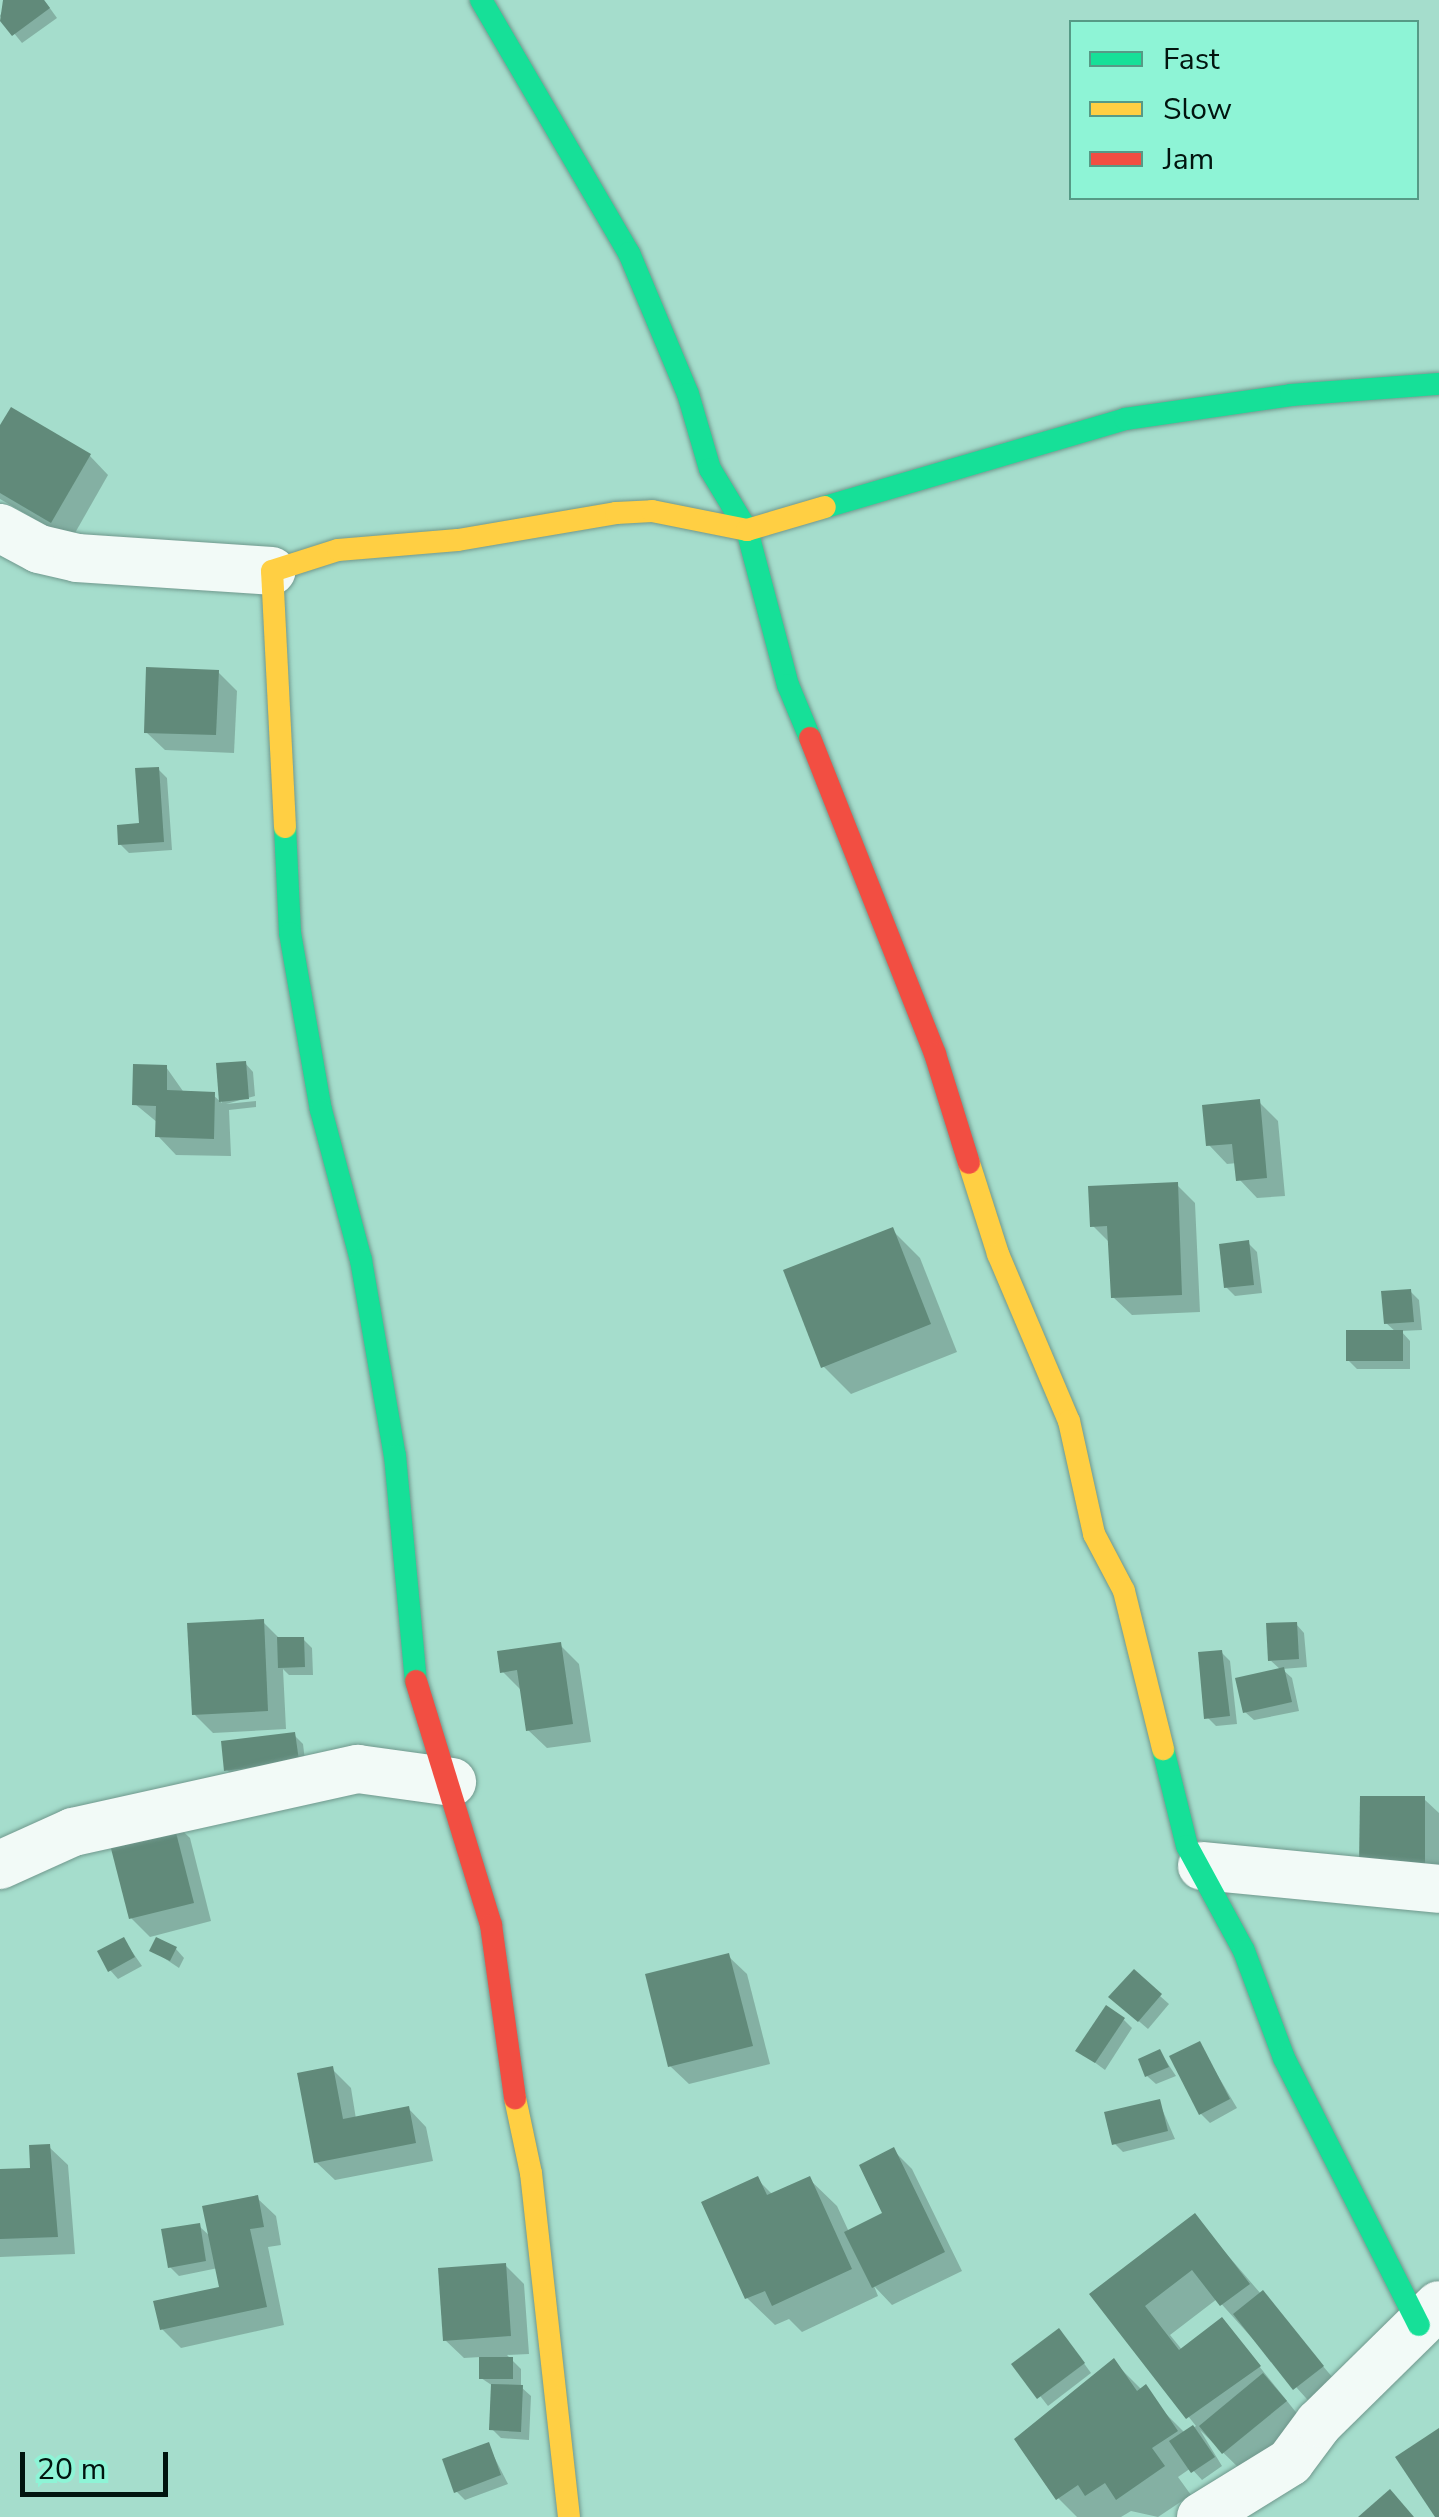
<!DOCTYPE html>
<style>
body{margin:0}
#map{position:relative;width:1439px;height:2517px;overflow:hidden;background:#a5ddcc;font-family:"Nunito Sans",sans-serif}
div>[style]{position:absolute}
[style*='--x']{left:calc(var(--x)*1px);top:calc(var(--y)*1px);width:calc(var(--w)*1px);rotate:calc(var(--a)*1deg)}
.shadow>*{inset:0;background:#0003}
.building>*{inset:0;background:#618a7a}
.roads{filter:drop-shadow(0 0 2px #70988d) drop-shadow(0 0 2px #70988d)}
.street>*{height:48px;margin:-24px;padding:0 24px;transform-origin:24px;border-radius:24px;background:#f2faf7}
.fast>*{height:22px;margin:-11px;padding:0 11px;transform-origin:11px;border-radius:11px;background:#16e098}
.slow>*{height:22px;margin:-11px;padding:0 11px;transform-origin:11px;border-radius:11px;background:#ffcf43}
.jam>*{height:22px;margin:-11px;padding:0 11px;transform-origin:11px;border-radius:11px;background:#f24e42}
span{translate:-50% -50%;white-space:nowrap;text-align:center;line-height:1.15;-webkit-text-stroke:10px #8ef4d6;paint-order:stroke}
.legend{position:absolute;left:1069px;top:20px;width:350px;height:180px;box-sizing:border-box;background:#8ef4d6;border:2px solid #569a86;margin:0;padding:12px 18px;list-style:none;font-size:30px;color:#01140e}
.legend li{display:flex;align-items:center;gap:20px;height:50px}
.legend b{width:50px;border:2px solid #569a86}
.scale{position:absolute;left:20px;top:2452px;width:148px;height:45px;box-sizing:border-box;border:5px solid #01140e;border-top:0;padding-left:12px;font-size:30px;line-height:35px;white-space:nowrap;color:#01140e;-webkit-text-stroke:8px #8ef4d6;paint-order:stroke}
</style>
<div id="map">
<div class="shadow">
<i style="clip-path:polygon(7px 0,44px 0,57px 18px,22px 43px,0 16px)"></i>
<i style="clip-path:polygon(12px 411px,90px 456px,108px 475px,71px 540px,0 499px,0 430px)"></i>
<i style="clip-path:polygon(218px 672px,237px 691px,234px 753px,165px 750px,146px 732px)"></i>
<i style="clip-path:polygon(158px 769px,167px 778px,172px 850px,129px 853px,120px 844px,141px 825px)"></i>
<i style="clip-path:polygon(245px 1063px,253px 1072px,255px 1096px,226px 1104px,256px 1101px,256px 1107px,229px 1110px,231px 1156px,176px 1155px,158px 1136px,158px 1123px,135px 1104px,166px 1067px,185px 1094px,213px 1095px,222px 1103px,219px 1066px)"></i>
<i style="clip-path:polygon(1259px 1102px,1278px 1121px,1285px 1196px,1257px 1198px,1239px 1179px,1237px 1163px,1227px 1164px,1209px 1145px)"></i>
<i style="clip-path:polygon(1177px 1185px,1195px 1203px,1200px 1312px,1132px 1315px,1113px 1297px,1111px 1244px,1092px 1225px)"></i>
<i style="clip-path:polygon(892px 1230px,920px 1258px,957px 1352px,851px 1394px,823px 1366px)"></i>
<i style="clip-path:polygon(1248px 1243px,1257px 1252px,1262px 1293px,1235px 1296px,1226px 1287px)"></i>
<i style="clip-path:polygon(1410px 1291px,1419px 1300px,1422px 1330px,1401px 1331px,1410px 1341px,1410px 1369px,1357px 1369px,1348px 1360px,1396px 1332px,1386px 1323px)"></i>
<i style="clip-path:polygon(263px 1622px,281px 1640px,303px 1639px,312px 1648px,313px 1675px,289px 1675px,283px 1669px,286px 1729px,213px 1733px,194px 1714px)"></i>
<i style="clip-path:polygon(1296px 1624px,1304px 1633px,1307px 1667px,1282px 1669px,1292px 1678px,1299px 1711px,1254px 1720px,1245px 1712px,1281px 1670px,1270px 1660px)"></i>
<i style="clip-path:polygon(560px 1645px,579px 1664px,591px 1742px,547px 1748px,528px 1730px,521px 1690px,502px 1671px)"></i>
<i style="clip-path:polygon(1221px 1652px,1230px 1661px,1237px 1724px,1216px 1726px,1207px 1717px)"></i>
<i style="clip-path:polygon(294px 1735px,303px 1744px,306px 1769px,236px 1779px,227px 1770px)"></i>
<i style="clip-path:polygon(1424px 1799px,1439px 1813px,1439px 1884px,1380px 1884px)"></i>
<i style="clip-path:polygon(171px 1820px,190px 1838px,211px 1921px,150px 1937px,131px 1918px)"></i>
<i style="clip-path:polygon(124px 1940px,142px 1966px,118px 1979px,110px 1970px)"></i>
<i style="clip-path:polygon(176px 1949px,184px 1958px,179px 1968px,152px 1950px)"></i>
<i style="clip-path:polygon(728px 1956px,747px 1974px,770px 2064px,689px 2084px,670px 2066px)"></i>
<i style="clip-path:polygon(1160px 1996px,1169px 2004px,1148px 2029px,1120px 2005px)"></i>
<i style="clip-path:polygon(1124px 2020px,1132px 2028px,1105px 2070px,1078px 2050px)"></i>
<i style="clip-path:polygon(1199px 2044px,1237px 2108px,1210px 2123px,1201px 2114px)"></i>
<i style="clip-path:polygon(1160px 2052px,1176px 2076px,1156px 2084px,1147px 2076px)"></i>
<i style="clip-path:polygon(332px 2069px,351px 2088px,356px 2119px,408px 2108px,426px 2127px,433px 2161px,335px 2180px,316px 2162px)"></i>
<i style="clip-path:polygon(1159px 2102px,1175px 2139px,1123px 2152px,1115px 2144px)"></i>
<i style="clip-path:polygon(49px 2147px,68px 2165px,75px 2254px,0 2257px,0 2172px,33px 2170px)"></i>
<i style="clip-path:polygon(893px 2150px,912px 2169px,962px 2271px,892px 2305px,874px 2286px,878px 2296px,802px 2332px,789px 2319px,775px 2325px,747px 2298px,757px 2179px,773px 2195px,809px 2179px,837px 2206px,849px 2232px,886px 2214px)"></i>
<i style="clip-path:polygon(257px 2198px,276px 2216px,281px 2245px,268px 2247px,284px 2325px,181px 2348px,162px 2329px,222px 2289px,218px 2268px,179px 2276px,170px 2267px,199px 2226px,212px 2238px)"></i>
<i style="clip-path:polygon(1194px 2216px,1340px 2386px,1314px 2407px,1217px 2299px,1170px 2335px,1183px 2351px,1222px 2320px,1303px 2421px,1242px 2471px,1200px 2430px,1222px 2466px,1202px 2480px,1191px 2468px,1178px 2477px,1191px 2495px,1158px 2517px,1131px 2511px,1121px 2517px,1077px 2517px,1058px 2498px,1114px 2362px,1185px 2433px,1196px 2426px,1092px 2295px)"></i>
<i style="clip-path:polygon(506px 2266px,524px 2284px,529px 2354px,507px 2355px,521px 2369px,521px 2387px,531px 2396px,529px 2440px,501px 2438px,492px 2429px,493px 2386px,481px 2378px,481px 2357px,464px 2358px,445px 2340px)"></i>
<i style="clip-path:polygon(1067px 2340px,1091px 2373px,1048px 2406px,1015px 2364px)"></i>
<i style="clip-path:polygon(488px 2445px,508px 2484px,465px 2500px,456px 2491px)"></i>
</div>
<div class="building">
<i style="clip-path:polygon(3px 0,44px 0,50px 8px,12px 36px,0 21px)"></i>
<i style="clip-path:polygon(11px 407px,91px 454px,51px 523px,0 493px,0 425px)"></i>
<i style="clip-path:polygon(146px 667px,219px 670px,216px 735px,144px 733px)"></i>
<i style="clip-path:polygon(159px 767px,164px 842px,118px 845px,117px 825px,139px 823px,135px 768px)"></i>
<i style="clip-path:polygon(246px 1061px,249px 1099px,219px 1102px,216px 1063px)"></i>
<i style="clip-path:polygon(133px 1064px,167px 1065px,167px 1090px,215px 1092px,214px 1139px,155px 1137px,156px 1106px,132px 1105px)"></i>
<i style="clip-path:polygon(1260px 1099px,1267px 1178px,1236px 1181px,1232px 1144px,1206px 1146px,1202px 1105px)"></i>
<i style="clip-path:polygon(1178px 1182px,1182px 1295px,1111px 1298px,1107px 1226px,1090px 1227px,1088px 1186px)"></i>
<i style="clip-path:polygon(893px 1227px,931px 1324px,821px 1368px,783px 1270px)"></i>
<i style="clip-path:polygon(1249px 1240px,1254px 1285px,1224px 1288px,1219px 1244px)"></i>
<i style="clip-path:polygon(1411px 1289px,1414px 1322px,1384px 1324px,1381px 1291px)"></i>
<i style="clip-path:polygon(1346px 1330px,1403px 1330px,1403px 1361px,1346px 1361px)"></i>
<i style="clip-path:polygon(264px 1619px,268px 1711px,192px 1715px,187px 1623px)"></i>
<i style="clip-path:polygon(1297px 1622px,1299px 1659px,1268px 1661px,1266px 1623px)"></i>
<i style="clip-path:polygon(277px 1637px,304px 1637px,305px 1667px,278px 1668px)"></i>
<i style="clip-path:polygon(561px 1642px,573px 1724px,526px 1731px,517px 1670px,500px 1673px,497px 1651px)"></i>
<i style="clip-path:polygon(1222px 1650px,1230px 1716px,1204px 1719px,1198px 1652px)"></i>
<i style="clip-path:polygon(1284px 1667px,1292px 1702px,1243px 1713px,1235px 1678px)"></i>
<i style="clip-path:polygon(295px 1732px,299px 1761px,224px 1771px,221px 1741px)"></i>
<i style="clip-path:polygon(1360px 1796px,1425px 1796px,1425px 1867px,1359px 1866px)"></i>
<i style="clip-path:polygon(172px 1817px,194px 1903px,129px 1919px,107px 1833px)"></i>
<i style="clip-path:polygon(124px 1937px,135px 1957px,108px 1972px,97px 1951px)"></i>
<i style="clip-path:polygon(156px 1937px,177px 1947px,170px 1961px,149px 1951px)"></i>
<i style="clip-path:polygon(729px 1953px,753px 2046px,668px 2067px,645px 1974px)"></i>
<i style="clip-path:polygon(1134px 1969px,1162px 1994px,1138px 2022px,1108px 1997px)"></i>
<i style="clip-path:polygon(1106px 2005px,1125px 2018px,1095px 2063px,1075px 2051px)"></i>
<i style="clip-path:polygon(1200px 2041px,1230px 2099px,1199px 2115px,1169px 2056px)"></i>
<i style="clip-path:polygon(1160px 2049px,1169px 2067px,1145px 2077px,1138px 2059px)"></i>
<i style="clip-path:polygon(333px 2066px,343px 2119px,409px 2106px,416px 2143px,314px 2163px,297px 2073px)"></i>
<i style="clip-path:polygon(1160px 2099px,1168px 2131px,1112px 2145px,1104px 2112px)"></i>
<i style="clip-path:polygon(50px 2144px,58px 2237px,0 2239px,0 2169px,30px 2168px,29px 2145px)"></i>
<i style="clip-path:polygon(894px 2147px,945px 2252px,872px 2288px,844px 2232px,882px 2213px,859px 2165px)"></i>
<i style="clip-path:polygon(758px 2176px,767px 2195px,810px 2176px,852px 2269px,772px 2306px,765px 2291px,745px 2299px,701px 2202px)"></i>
<i style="clip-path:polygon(258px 2195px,264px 2227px,250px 2229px,267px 2307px,160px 2330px,153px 2301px,219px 2287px,202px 2206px)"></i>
<i style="clip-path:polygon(1195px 2213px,1250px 2284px,1220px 2306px,1192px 2270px,1145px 2306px,1179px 2350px,1222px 2317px,1261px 2366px,1186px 2419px,1089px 2294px)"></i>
<i style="clip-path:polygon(200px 2223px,206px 2261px,168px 2268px,161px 2229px)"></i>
<i style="clip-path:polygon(506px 2263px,511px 2336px,443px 2341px,438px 2268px)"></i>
<i style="clip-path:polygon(1263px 2290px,1324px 2366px,1293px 2390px,1233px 2314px)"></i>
<i style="clip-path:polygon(1059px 2328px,1085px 2363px,1037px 2399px,1011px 2364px)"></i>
<i style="clip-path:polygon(479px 2357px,513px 2357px,513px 2379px,479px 2379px)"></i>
<i style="clip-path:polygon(1114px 2358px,1137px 2391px,1146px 2384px,1178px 2431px,1152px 2448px,1165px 2466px,1116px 2500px,1105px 2483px,1085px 2496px,1078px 2485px,1056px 2500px,1014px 2439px)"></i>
<i style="clip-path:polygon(1263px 2373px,1287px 2401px,1222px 2454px,1199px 2426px)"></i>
<i style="clip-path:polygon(491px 2384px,523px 2385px,521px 2432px,489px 2430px)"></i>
<i style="clip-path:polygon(1193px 2425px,1215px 2457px,1191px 2473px,1169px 2441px)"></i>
<i style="clip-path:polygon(1439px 2428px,1439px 2517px,1435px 2517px,1395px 2457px)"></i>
<i style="clip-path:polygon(489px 2442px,501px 2475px,454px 2493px,442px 2459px)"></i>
<i style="clip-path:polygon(1390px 2489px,1414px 2517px,1358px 2517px)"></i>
</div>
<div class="roads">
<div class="street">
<i style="--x:0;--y:528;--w:44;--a:28.3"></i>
<i style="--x:39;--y:549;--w:39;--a:13"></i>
<i style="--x:77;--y:558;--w:195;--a:3.8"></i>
<i style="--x:0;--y:1865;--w:80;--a:-24.3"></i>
<i style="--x:73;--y:1832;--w:292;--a:-12.5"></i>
<i style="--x:358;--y:1769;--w:95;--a:7.9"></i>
<i style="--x:1202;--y:1866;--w:238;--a:5.5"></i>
<i style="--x:1201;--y:2517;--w:105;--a:-31.7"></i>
<i style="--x:1290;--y:2462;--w:49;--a:-53.4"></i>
<i style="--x:1319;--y:2423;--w:168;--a:-44.5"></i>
</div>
<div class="fast">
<i style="--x:481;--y:0;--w:293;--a:59.7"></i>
<i style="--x:629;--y:253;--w:153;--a:67.3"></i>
<i style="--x:688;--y:394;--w:78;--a:73.7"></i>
<i style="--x:710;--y:469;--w:71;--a:58.8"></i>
<i style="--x:747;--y:530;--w:160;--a:75.2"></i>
<i style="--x:788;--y:685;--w:57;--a:67.5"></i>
<i style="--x:825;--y:507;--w:313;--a:-16.3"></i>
<i style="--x:1125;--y:419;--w:168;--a:-8.2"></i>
<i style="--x:1291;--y:395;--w:148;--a:-4.3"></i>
<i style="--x:285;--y:827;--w:106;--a:87.3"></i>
<i style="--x:290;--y:933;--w:180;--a:80.1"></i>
<i style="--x:321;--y:1110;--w:155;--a:75.1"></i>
<i style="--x:361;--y:1260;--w:199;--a:80.2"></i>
<i style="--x:395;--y:1456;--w:226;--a:84.7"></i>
<i style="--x:1163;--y:1749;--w:100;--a:76.1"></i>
<i style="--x:1187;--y:1846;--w:119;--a:61.5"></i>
<i style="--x:1244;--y:1951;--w:114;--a:69.5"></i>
<i style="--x:1284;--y:2058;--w:299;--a:63.2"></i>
</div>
<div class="slow">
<i style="--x:285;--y:827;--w:256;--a:-92.9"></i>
<i style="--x:272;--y:571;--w:69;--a:-17.7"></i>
<i style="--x:338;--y:550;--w:120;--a:-4.8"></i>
<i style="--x:458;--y:540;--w:160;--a:-9.7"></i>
<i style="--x:616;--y:513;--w:36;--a:-3"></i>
<i style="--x:652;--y:511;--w:97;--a:11.3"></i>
<i style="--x:747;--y:530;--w:81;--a:-16.4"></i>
<i style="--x:969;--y:1163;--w:96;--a:72.3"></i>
<i style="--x:998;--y:1254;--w:181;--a:67"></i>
<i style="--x:1069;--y:1421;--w:116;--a:77.5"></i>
<i style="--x:1094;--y:1534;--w:64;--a:62.2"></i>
<i style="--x:1124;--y:1591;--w:163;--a:76.1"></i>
<i style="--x:515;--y:2098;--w:77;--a:78"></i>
<i style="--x:531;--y:2173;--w:346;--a:83.7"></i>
</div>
<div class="jam">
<i style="--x:810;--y:738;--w:340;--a:68.4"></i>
<i style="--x:935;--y:1054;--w:114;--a:72.7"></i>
<i style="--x:416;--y:1681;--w:255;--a:72.9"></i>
<i style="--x:491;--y:1925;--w:175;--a:82.1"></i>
</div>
</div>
<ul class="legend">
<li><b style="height:12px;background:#16e098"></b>Fast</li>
<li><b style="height:12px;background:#ffcf43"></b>Slow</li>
<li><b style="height:12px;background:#f24e42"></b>Jam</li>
</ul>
<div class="scale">20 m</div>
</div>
